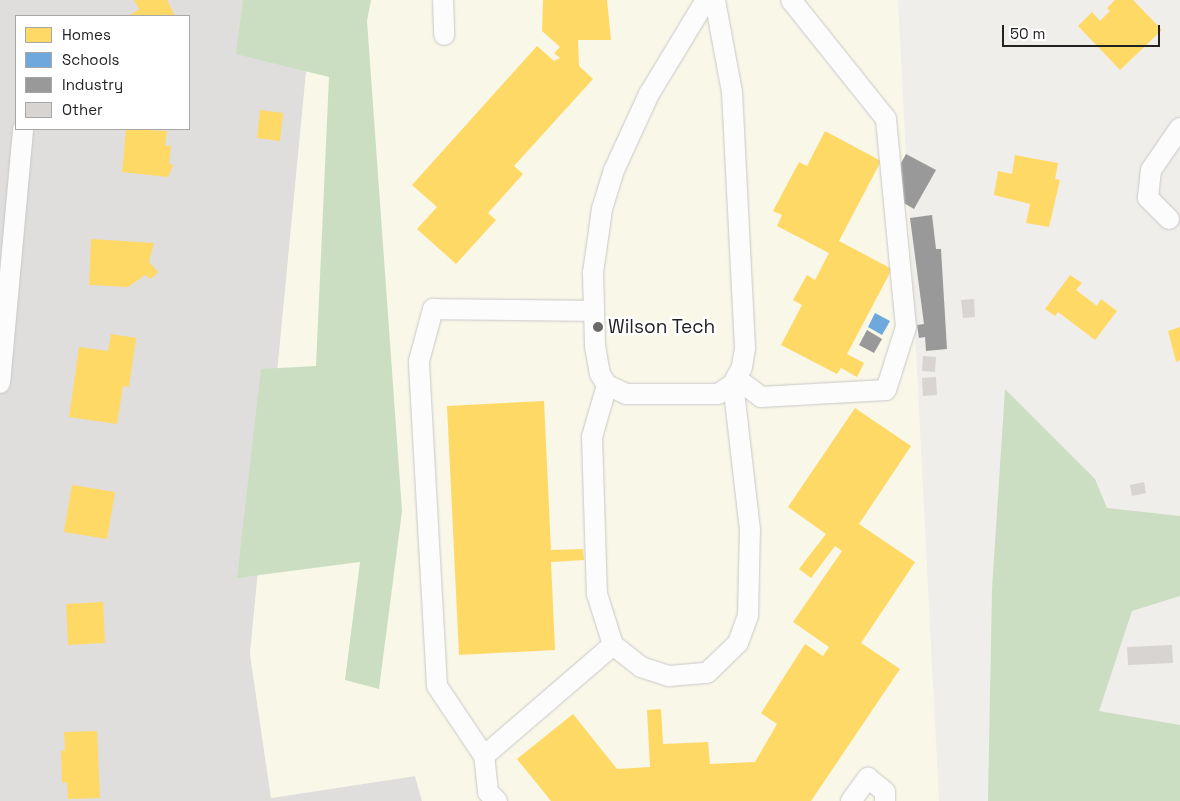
<!DOCTYPE html>
<style>
body{margin:0}
#map{position:relative;width:1180px;height:801px;overflow:hidden;background:#f0eeeb;font-family:"Space Grotesk",sans-serif}
div>[style]{position:absolute}
[style*='--x']{left:calc(var(--x)*1px);top:calc(var(--y)*1px);width:calc(var(--w)*1px);rotate:calc(var(--a)*1deg)}
.residential>*{inset:0;background:#dfdedc}
.education>*{inset:0;background:#f8f7e8}
.forest>*{inset:0;background:#cbdec1}
.homes>*{inset:0;background:#ffd966}
.schools>*{inset:0;background:#6fa8dc}
.industry>*{inset:0;background:#999}
.building>*{inset:0;background:#d7d4d2}
.roads{filter:drop-shadow(0 0 1px #c9c8c7) drop-shadow(0 0 1px #c9c8c7)}
.minor>*{height:20px;margin:-10px;padding:0 10px;transform-origin:10px;border-radius:10px;background:#fdfcfc}
.dots>*{width:14px;height:14px;translate:-50% -50%;box-sizing:border-box;border:2px solid #fff;border-radius:50%}
span{translate:-50% -50%;white-space:nowrap;text-align:center;line-height:1.15;-webkit-text-stroke:5px #fff;paint-order:stroke}
.poi-label{font-size:19px;color:#222}
.left{translate:0 -50%;text-align:left}
.legend{position:absolute;left:15px;top:15px;width:175px;height:115px;box-sizing:border-box;background:#fff;border:1px solid #a7a7a7;margin:0;padding:6px 9px;list-style:none;font-size:15px;color:#222}
.legend li{display:flex;align-items:center;gap:10px;height:25px}
.legend b{width:25px;border:1px solid #a7a7a7}
.scale{position:absolute;left:1002px;top:25px;width:158px;height:22px;box-sizing:border-box;border:2px solid #222;border-top:0;padding-left:6px;font-size:15px;line-height:18px;white-space:nowrap;color:#222;-webkit-text-stroke:4px #fff;paint-order:stroke}
</style>
<div id="map">
<div class="residential">
<i style="clip-path:polygon(evenodd,0 0,313px 0,250px 654px,271px 798px,415px 776px,422px 801px,0 801px,0 0,16px 16px,189px 16px,189px 129px,16px 129px,16px 16px)"></i>
</div>
<div class="education">
<i style="clip-path:polygon(313px 0,898px 0,939px 801px,422px 801px,415px 776px,271px 798px,250px 654px)"></i>
</div>
<div class="forest">
<i style="clip-path:polygon(243px 0,371px 0,367px 21px,402px 511px,379px 689px,345px 680px,360px 562px,237px 578px,261px 369px,316px 366px,329px 77px,236px 54px)"></i>
<i style="clip-path:polygon(1005px 389px,1095px 479px,1107px 508px,1180px 516px,1180px 596px,1132px 611px,1099px 711px,1180px 725px,1180px 801px,988px 801px,992px 589px)"></i>
</div>
<div class="homes">
<i style="clip-path:polygon(134px 0,167px 0,175px 16px,129px 16px,139px 9px)"></i>
<i style="clip-path:polygon(543px 0,607px 0,611px 40px,578px 40px,579px 66px,593px 79px,514px 166px,523px 174px,488px 213px,496px 220px,456px 264px,417px 229px,437px 207px,412px 185px,537px 46px,554px 61px,560px 58px,554px 53px,560px 47px,542px 31px)"></i>
<i style="clip-path:polygon(1115px 0,1133px 0,1162px 30px,1120px 70px,1078px 26px,1092px 12px,1100px 21px,1110px 11px,1107px 8px)"></i>
<i style="clip-path:polygon(260px 110px,283px 113px,280px 141px,257px 138px)"></i>
<i style="clip-path:polygon(126px 129px,167px 131px,165px 146px,171px 146px,169px 164px,173px 165px,168px 177px,122px 172px)"></i>
<i style="clip-path:polygon(825px 131px,881px 161px,839px 241px,892px 269px,847px 354px,864px 363px,857px 377px,841px 368px,837px 374px,781px 345px,802px 305px,793px 300px,807px 275px,815px 280px,829px 253px,777px 226px,782px 215px,773px 211px,799px 162px,807px 166px)"></i>
<i style="clip-path:polygon(1015px 155px,1058px 163px,1055px 179px,1060px 180px,1049px 227px,1026px 223px,1030px 204px,994px 195px,998px 171px,1012px 174px)"></i>
<i style="clip-path:polygon(91px 239px,154px 243px,149px 262px,158px 272px,151px 279px,145px 275px,128px 287px,89px 285px)"></i>
<i style="clip-path:polygon(1070px 275px,1082px 283px,1076px 290px,1097px 306px,1101px 299px,1117px 311px,1095px 340px,1058px 312px,1055px 316px,1045px 309px)"></i>
<i style="clip-path:polygon(1180px 327px,1180px 360px,1176px 362px,1168px 331px)"></i>
<i style="clip-path:polygon(111px 334px,136px 338px,129px 387px,123px 386px,117px 424px,69px 417px,79px 347px,108px 351px)"></i>
<i style="clip-path:polygon(544px 401px,551px 550px,583px 549px,584px 560px,551px 562px,555px 650px,459px 655px,447px 406px)"></i>
<i style="clip-path:polygon(855px 408px,911px 446px,859px 524px,915px 562px,861px 643px,900px 669px,811px 801px,551px 801px,517px 759px,573px 714px,617px 769px,650px 767px,647px 710px,661px 709px,663px 744px,708px 742px,710px 764px,755px 762px,777px 724px,761px 713px,805px 644px,823px 656px,829px 647px,793px 622px,842px 551px,835px 546px,811px 578px,799px 569px,826px 534px,788px 507px)"></i>
<i style="clip-path:polygon(72px 485px,115px 492px,107px 539px,64px 532px)"></i>
<i style="clip-path:polygon(103px 602px,105px 643px,68px 645px,66px 604px)"></i>
<i style="clip-path:polygon(97px 731px,100px 798px,68px 799px,67px 782px,62px 783px,61px 751px,65px 750px,64px 732px)"></i>
</div>
<div class="schools">
<i style="clip-path:polygon(875px 313px,890px 321px,882px 335px,868px 327px)"></i>
</div>
<div class="industry">
<i style="clip-path:polygon(906px 154px,936px 170px,914px 209px,885px 192px)"></i>
<i style="clip-path:polygon(932px 215px,936px 249px,941px 249px,947px 349px,926px 351px,925px 337px,919px 338px,917px 325px,924px 324px,910px 218px)"></i>
<i style="clip-path:polygon(867px 330px,882px 339px,874px 353px,859px 345px)"></i>
</div>
<div class="building">
<i style="clip-path:polygon(974px 299px,975px 317px,963px 318px,961px 300px)"></i>
<i style="clip-path:polygon(923px 356px,936px 357px,935px 372px,922px 371px)"></i>
<i style="clip-path:polygon(936px 377px,937px 395px,923px 396px,922px 378px)"></i>
<i style="clip-path:polygon(1144px 482px,1146px 493px,1132px 496px,1130px 485px)"></i>
<i style="clip-path:polygon(1172px 645px,1173px 663px,1128px 665px,1127px 647px)"></i>
</div>
<div class="roads">
<div class="minor">
<i style="--x:443;--y:0;--w:35;--a:88"></i>
<i style="--x:706;--y:0;--w:110;--a:121.2"></i>
<i style="--x:649;--y:94;--w:84;--a:114.7"></i>
<i style="--x:614;--y:170;--w:41;--a:107.1"></i>
<i style="--x:602;--y:209;--w:65;--a:98"></i>
<i style="--x:593;--y:273;--w:73;--a:88.4"></i>
<i style="--x:595;--y:346;--w:28;--a:80"></i>
<i style="--x:600;--y:374;--w:13;--a:58"></i>
<i style="--x:607;--y:385;--w:21;--a:25"></i>
<i style="--x:626;--y:394;--w:92;--a:0"></i>
<i style="--x:718;--y:394;--w:18;--a:-34"></i>
<i style="--x:733;--y:384;--w:19;--a:-62"></i>
<i style="--x:742;--y:367;--w:19;--a:-81"></i>
<i style="--x:745;--y:348;--w:256;--a:-92.9"></i>
<i style="--x:732;--y:92;--w:94;--a:-100.5"></i>
<i style="--x:1169;--y:219;--w:30;--a:-135"></i>
<i style="--x:1148;--y:198;--w:28;--a:-84"></i>
<i style="--x:1151;--y:170;--w:51;--a:-55.4"></i>
<i style="--x:736;--y:378;--w:31;--a:37"></i>
<i style="--x:761;--y:397;--w:125;--a:-3.2"></i>
<i style="--x:886;--y:390;--w:66;--a:-72.4"></i>
<i style="--x:906;--y:327;--w:209;--a:-95.5"></i>
<i style="--x:886;--y:119;--w:152;--a:-128.6"></i>
<i style="--x:0;--y:383;--w:255;--a:-84.8"></i>
<i style="--x:607;--y:385;--w:54;--a:106.1"></i>
<i style="--x:592;--y:437;--w:157;--a:88.2"></i>
<i style="--x:597;--y:594;--w:53;--a:72.6"></i>
<i style="--x:613;--y:645;--w:36;--a:38"></i>
<i style="--x:641;--y:667;--w:29;--a:18"></i>
<i style="--x:669;--y:676;--w:38;--a:-5"></i>
<i style="--x:707;--y:673;--w:43;--a:-44.1"></i>
<i style="--x:738;--y:643;--w:29;--a:-70"></i>
<i style="--x:748;--y:616;--w:86;--a:-88.7"></i>
<i style="--x:750;--y:530;--w:147;--a:-96.6"></i>
<i style="--x:484;--y:756;--w:84;--a:-123.9"></i>
<i style="--x:437;--y:686;--w:325;--a:-93.2"></i>
<i style="--x:419;--y:361;--w:54;--a:-74.9"></i>
<i style="--x:433;--y:309;--w:160;--a:0.7"></i>
<i style="--x:497;--y:801;--w:13;--a:-135"></i>
<i style="--x:488;--y:792;--w:36;--a:-96"></i>
<i style="--x:484;--y:756;--w:170;--a:-40.7"></i>
<i style="--x:851;--y:801;--w:29;--a:-54"></i>
<i style="--x:868;--y:778;--w:22;--a:39"></i>
<i style="--x:885;--y:792;--w:9;--a:90"></i>
</div>
</div>
<div class="dots">
<i style="left:598px;top:327px;background:#6a6968"></i>
</div>
<div class="poi-label">
<span class="left" style="left:608px;top:327px">Wilson Tech</span>
</div>
<ul class="legend">
<li><b style="height:14px;background:#ffd966"></b>Homes</li>
<li><b style="height:14px;background:#6fa8dc"></b>Schools</li>
<li><b style="height:14px;background:#999"></b>Industry</li>
<li><b style="height:14px;background:#d7d4d2"></b>Other</li>
</ul>
<div class="scale">50 m</div>
</div>
